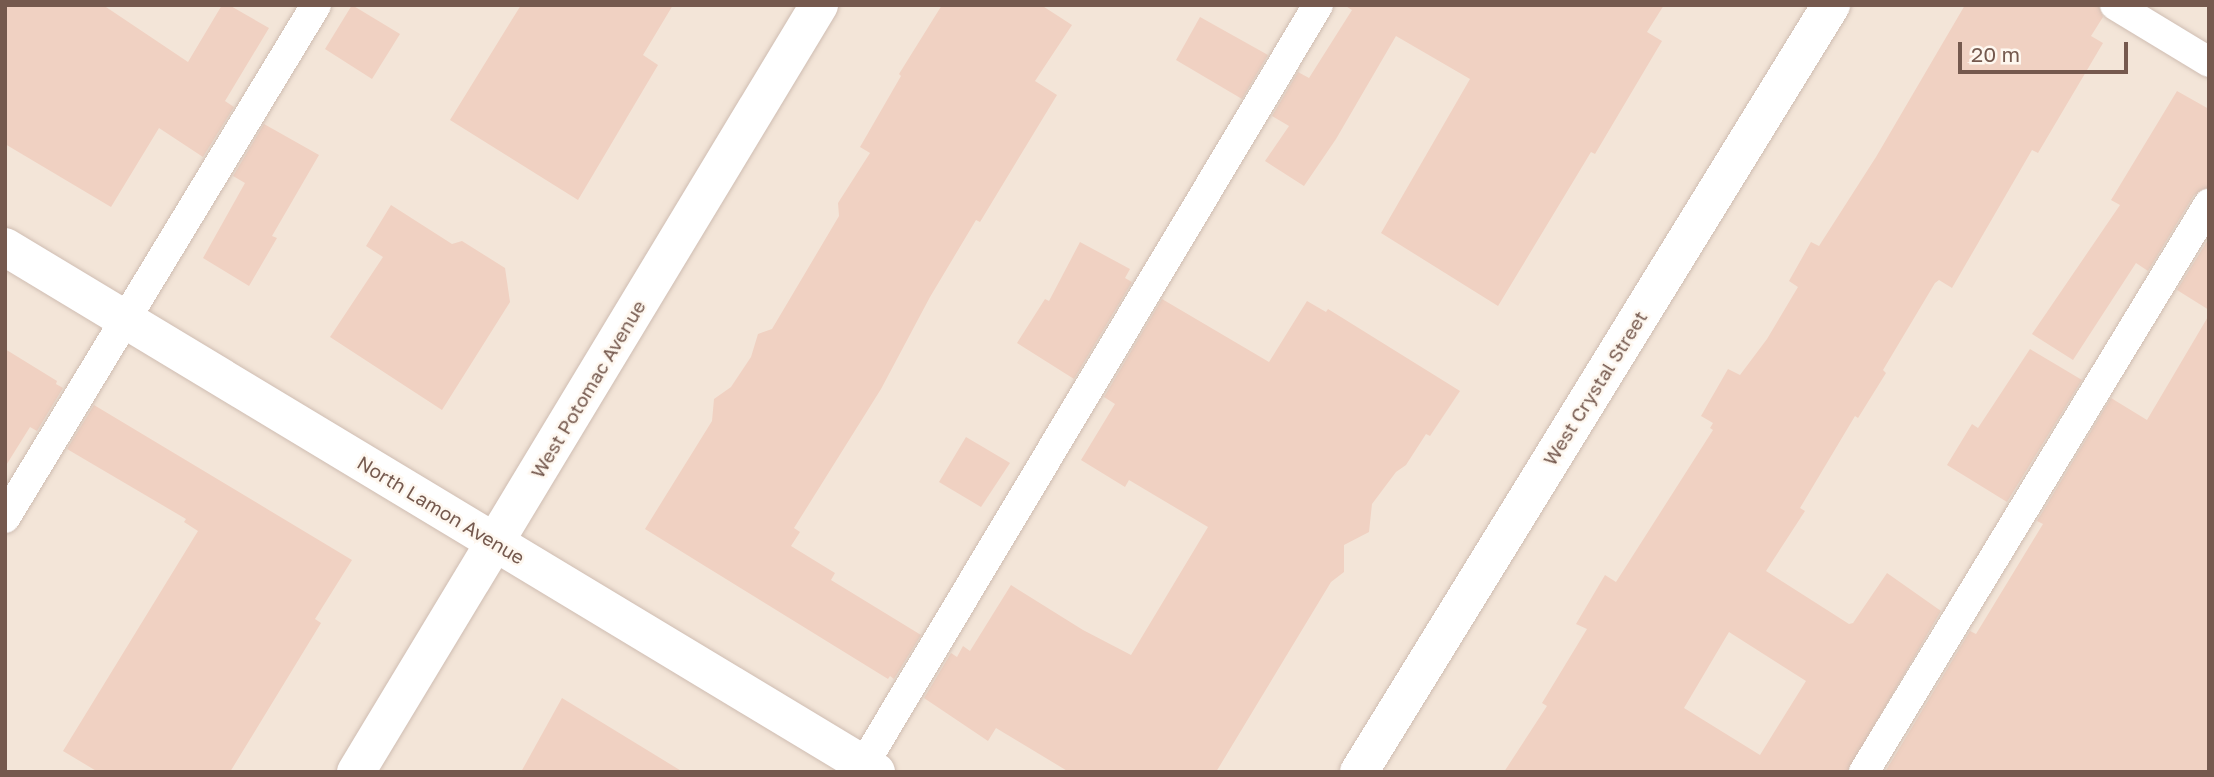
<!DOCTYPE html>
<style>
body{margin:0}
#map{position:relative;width:2214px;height:777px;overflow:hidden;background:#fbf3e9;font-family:"Golos Text",sans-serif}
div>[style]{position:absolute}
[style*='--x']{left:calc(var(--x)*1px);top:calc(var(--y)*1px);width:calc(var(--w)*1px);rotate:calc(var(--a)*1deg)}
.residential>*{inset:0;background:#f3e5d8}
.building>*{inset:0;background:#f0d1c2}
.roads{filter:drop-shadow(0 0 2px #cfbdb2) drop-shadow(0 0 2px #cfbdb2)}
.lane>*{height:30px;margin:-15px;padding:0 15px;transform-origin:15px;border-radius:15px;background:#fff}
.street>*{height:38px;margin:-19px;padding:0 19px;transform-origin:19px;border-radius:19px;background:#fff}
span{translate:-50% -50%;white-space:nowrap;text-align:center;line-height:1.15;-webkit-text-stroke:5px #fef7ef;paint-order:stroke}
.street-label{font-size:19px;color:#75594e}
.frame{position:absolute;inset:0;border:7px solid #75594e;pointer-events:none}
.scale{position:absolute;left:1958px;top:42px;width:170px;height:32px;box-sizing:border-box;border:4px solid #75594e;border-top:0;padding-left:9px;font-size:21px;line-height:24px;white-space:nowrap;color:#75594e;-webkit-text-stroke:5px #fef7ef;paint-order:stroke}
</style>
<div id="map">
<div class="residential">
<i style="clip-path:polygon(5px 5px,2209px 5px,2209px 772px,5px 772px)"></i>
</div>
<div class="building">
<i style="clip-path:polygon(5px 5px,103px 5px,188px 62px,222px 5px,229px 5px,269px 28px,225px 101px,234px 107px,203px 157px,159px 128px,111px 207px,5px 144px)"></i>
<i style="clip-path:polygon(352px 5px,400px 34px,372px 79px,325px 49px)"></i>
<i style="clip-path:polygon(521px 5px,673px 5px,643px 55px,658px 65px,578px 200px,450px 120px)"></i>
<i style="clip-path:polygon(942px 5px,1041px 5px,1072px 25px,1035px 81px,1057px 95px,980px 222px,976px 220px,930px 297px,881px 389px,794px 528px,800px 532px,791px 546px,835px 573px,831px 580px,921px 635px,894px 679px,890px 676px,888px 679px,645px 529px,712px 421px,714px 399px,731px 387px,751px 357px,758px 334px,772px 329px,839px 216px,838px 203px,870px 153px,860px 147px,901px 76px,899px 74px)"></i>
<i style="clip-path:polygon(1344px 5px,1664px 5px,1647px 32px,1662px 41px,1595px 154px,1591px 152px,1498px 306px,1381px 233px,1470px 79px,1396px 36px,1336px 139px,1304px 186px,1265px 161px,1289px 126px,1272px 116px,1298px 72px,1309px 78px,1352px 10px)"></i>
<i style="clip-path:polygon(evenodd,1965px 5px,2098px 5px,2103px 17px,2091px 36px,2103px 43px,2038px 153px,2032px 150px,1952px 288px,1939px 280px,1935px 283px,1883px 370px,1886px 373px,1858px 418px,1855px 416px,1800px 508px,1805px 511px,1766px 571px,1849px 624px,1853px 623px,1887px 573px,1941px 611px,1847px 772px,1504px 772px,1547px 706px,1542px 703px,1587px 629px,1576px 624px,1605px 575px,1616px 582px,1713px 430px,1710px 428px,1713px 423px,1701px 416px,1728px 369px,1740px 375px,1767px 339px,1798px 287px,1789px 281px,1811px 242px,1819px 246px,1876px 157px,1965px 5px,1729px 632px,1806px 681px,1760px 755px,1684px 708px,1729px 632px)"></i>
<i style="clip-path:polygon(1200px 17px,1268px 55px,1242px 99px,1176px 60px)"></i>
<i style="clip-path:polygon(2177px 91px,2209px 109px,2209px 187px,2194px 195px,2148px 271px,2136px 263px,2073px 360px,2032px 334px,2120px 205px,2111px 200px)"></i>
<i style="clip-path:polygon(264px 124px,319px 155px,272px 236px,277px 238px,249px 286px,203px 258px,245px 183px,233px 176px)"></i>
<i style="clip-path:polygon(391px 205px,452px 244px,462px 241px,505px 268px,510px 302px,442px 410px,330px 337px,383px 257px,366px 246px)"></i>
<i style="clip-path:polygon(2209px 238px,2209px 310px,2177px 290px)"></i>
<i style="clip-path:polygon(1080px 242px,1130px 269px,1125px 278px,1132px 282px,1074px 379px,1017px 343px,1045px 299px,1049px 301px)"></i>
<i style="clip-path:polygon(1162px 299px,1269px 362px,1307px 301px,1326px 312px,1328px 309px,1460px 391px,1430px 436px,1426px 434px,1406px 465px,1396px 472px,1372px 504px,1369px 532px,1344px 545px,1344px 572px,1331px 582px,1216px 772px,1069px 772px,996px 728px,988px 741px,924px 698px,951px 653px,957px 657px,963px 646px,970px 651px,1011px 585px,1083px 630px,1131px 655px,1208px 527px,1129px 480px,1125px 487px,1081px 460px,1115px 404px,1104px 397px)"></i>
<i style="clip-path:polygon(2209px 315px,2209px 772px,1885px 772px,1970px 631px,1976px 634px,2043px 524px,2037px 521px,2111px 398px,2147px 420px)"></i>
<i style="clip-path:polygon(5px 349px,57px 381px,56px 384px,63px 388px,37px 431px,30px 427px,5px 467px)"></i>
<i style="clip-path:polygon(2030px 349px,2082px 380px,2007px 502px,1947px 465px,1972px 424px,1978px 428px)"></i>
<i style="clip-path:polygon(94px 405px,352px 560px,315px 619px,321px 623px,230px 772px,98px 772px,63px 751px,198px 531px,184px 522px,186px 519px,67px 449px)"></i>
<i style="clip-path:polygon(966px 437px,1010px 463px,981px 507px,939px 482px)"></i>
<i style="clip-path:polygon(562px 698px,683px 772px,521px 772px)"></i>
</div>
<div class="roads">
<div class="lane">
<i style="--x:2115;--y:5;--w:110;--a:31.2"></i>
<i style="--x:5;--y:518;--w:600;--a:-58.77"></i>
<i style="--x:859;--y:772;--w:894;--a:-59.1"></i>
<i style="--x:1864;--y:772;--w:665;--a:-58.73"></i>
</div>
<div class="street">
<i style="--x:5;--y:247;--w:1017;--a:31.08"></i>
<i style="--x:356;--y:772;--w:896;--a:-58.88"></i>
<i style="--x:1359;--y:772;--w:901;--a:-58.39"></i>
</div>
</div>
<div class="street-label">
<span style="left:1595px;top:388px;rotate:-58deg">West Crystal Street</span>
<span style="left:588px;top:389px;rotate:-59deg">West Potomac Avenue</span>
<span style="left:441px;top:510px;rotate:31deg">North Lamon Avenue</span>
</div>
<div class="frame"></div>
<div class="scale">20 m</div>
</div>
